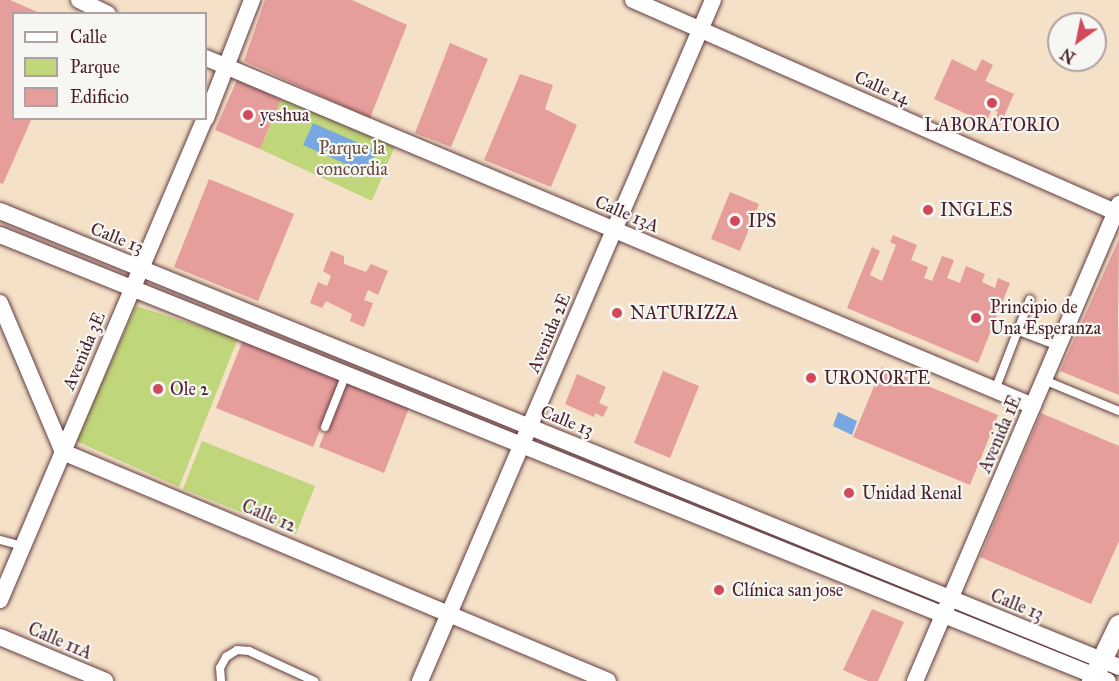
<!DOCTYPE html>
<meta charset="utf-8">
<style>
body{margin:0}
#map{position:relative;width:1119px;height:681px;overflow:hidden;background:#f4e1c7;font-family:"IM FELL Great Primer",serif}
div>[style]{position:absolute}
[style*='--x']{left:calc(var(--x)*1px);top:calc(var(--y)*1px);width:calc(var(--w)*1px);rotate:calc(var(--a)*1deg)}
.green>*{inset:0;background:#c0d67a}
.water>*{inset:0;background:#79a7e2}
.building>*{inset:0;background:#e59e9b}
.roads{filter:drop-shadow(0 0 2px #643c42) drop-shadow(0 0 2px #643c42)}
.service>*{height:8px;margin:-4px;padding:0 4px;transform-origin:4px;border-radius:4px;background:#fff}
.minor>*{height:16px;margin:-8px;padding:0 8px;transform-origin:8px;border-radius:8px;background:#fff}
.tertiary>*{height:20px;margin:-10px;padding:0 10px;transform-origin:10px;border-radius:10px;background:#fff}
.dots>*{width:16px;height:16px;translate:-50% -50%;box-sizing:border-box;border:3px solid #f6f6f2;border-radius:50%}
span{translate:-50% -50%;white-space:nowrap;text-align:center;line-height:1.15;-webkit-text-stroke:4.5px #f6f6f2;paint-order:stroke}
.street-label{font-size:18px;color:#4a1f2b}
.poi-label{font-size:18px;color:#4a1f2b}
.left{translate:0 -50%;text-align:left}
.park-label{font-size:18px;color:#684d3f}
.legend{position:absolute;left:12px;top:12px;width:195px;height:108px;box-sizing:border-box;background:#f6f6f2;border:2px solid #b1a0a2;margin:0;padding:8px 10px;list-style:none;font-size:18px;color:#4a1f2b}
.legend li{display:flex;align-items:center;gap:12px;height:30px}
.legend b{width:30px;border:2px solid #b1a0a2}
.north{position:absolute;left:1047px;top:12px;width:60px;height:60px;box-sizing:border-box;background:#f6f6f2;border:2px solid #b1a0a2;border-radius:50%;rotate:213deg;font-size:16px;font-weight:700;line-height:24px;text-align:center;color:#4a1f2b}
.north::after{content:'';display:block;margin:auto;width:21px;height:27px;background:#d1495b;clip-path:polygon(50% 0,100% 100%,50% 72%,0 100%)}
</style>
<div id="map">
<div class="green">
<i style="clip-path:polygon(281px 99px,395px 146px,372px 201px,260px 149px)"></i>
<i style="clip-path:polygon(136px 306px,238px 338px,179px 487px,76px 441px)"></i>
<i style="clip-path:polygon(202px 441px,315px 486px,296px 534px,183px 489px)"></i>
</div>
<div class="water">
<i style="clip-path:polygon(313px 123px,377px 151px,366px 173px,303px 145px)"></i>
<i style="clip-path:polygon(838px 412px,857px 421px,852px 435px,833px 426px)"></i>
</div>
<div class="building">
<i style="clip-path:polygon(0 0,10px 0,42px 14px,14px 14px,14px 118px,32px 118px,3px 184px,0 183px)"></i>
<i style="clip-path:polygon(265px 0,352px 0,407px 25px,370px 118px,244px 61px)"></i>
<i style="clip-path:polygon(450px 43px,488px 59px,451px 147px,415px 133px)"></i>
<i style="clip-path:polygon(952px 59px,976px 71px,982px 59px,993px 65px,985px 81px,1014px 94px,997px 132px,991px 129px,998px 112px,992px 109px,986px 123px,934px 99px)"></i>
<i style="clip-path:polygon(520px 74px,553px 85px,545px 109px,577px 125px,551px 187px,484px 160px)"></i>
<i style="clip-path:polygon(237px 80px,281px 99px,260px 149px,215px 130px)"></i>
<i style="clip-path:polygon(209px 179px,294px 214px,258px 301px,174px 267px)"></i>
<i style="clip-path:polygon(730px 192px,759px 204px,740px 251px,711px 239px)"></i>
<i style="clip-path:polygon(893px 235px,917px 245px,911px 260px,928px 267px,924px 278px,932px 281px,942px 256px,954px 260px,947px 278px,960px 283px,966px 266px,985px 274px,982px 282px,995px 288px,998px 278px,1010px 283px,978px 363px,847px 308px,872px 247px,880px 251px,870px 275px,882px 281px,896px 245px,890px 242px)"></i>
<i style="clip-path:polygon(1119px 239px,1118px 317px,1119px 395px,1060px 371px)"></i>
<i style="clip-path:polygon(331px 251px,344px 256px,344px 264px,366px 272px,371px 264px,388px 271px,378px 295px,368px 290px,364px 300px,373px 303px,364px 327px,350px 321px,352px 314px,326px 301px,322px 308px,310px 303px,318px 282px,327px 286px,331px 276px,323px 271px)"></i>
<i style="clip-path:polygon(243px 340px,341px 379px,313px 447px,216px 408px)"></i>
<i style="clip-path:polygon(882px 367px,998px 415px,970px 485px,853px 437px)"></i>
<i style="clip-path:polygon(663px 371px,699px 386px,670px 458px,634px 443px)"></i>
<i style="clip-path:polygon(577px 374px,606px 387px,599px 403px,608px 407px,603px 417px,595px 413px,594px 417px,565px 404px)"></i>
<i style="clip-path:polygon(345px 382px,409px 408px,384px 473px,319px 447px)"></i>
<i style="clip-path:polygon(1041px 413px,1119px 446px,1119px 541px,1091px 604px,980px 557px)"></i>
<i style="clip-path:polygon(872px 609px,904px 622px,878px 681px,868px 681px,843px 670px)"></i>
</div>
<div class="roads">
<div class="service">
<i style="--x:1019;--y:331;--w:42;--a:21"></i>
<i style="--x:1044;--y:380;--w:81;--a:22.5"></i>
<i style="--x:995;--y:390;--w:97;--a:-69"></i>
<i style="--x:325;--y:427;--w:57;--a:-68.4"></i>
<i style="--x:0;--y:540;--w:24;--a:15"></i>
<i style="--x:221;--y:681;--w:13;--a:-94"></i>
<i style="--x:220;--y:668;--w:13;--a:-61"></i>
<i style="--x:226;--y:657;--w:13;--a:-32"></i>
<i style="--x:237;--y:650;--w:12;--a:5"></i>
<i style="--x:249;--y:651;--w:72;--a:24.8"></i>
</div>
<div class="minor">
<i style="--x:79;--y:0;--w:32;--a:26"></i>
<i style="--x:633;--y:0;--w:527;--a:23.74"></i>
<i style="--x:206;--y:58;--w:897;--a:22.82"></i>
<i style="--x:206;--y:118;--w:127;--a:-68.7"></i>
<i style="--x:0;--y:211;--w:1208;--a:22.17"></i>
<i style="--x:0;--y:235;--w:1194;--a:21.93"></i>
<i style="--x:0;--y:303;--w:162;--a:67.1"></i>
<i style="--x:63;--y:452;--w:591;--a:22.79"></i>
<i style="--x:0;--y:600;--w:524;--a:-66.96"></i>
<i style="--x:0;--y:637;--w:114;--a:22.7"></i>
<i style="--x:420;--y:681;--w:741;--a:-66.72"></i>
<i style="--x:915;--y:681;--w:519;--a:-66.84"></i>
</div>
<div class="tertiary">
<i style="--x:1092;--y:681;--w:62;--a:-64.3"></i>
</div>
</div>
<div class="dots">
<i style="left:992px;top:103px;background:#d1495b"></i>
<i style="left:248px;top:115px;background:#d1495b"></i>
<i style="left:928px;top:210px;background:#d1495b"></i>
<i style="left:735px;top:221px;background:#d1495b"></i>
<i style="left:617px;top:313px;background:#d1495b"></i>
<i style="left:976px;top:318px;background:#d1495b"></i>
<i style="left:811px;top:378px;background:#d1495b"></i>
<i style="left:158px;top:389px;background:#d1495b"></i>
<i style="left:849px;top:493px;background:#d1495b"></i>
<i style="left:719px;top:590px;background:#d1495b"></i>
</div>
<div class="street-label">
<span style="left:882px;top:88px;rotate:24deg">Calle 14</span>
<span style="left:627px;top:214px;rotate:23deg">Calle 13A</span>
<span style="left:117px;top:238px;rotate:22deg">Calle 13</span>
<span style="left:549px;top:333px;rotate:-67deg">Avenida 2E</span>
<span style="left:84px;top:351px;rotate:-67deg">Avenida 3E</span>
<span style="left:567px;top:421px;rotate:22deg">Calle 13</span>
<span style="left:1000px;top:434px;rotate:-67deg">Avenida 1E</span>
<span style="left:269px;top:516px;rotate:23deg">Calle 12</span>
<span style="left:1017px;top:605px;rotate:22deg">Calle 13</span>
<span style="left:60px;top:641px;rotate:23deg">Calle 11A</span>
</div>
<div class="poi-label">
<span class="left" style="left:260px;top:115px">yeshua</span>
<span style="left:992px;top:125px">LABORATORIO</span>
<span class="left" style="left:940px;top:210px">INGLES</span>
<span class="left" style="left:748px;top:221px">IPS</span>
<span class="left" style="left:990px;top:318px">Principio de<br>Una Esperanza</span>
<span class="left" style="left:630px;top:313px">NATURIZZA</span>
<span class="left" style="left:824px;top:378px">URONORTE</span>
<span class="left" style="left:170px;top:389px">Ole 2</span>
<span class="left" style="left:862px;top:493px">Unidad Renal</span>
<span class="left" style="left:732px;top:590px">Clínica san jose</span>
</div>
<div class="park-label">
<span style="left:352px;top:159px">Parque la<br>concordia</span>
</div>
<ul class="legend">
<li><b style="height:8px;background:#fff"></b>Calle</li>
<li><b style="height:16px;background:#c0d67a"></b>Parque</li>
<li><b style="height:16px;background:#e59e9b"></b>Edificio</li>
</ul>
<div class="north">N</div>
</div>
